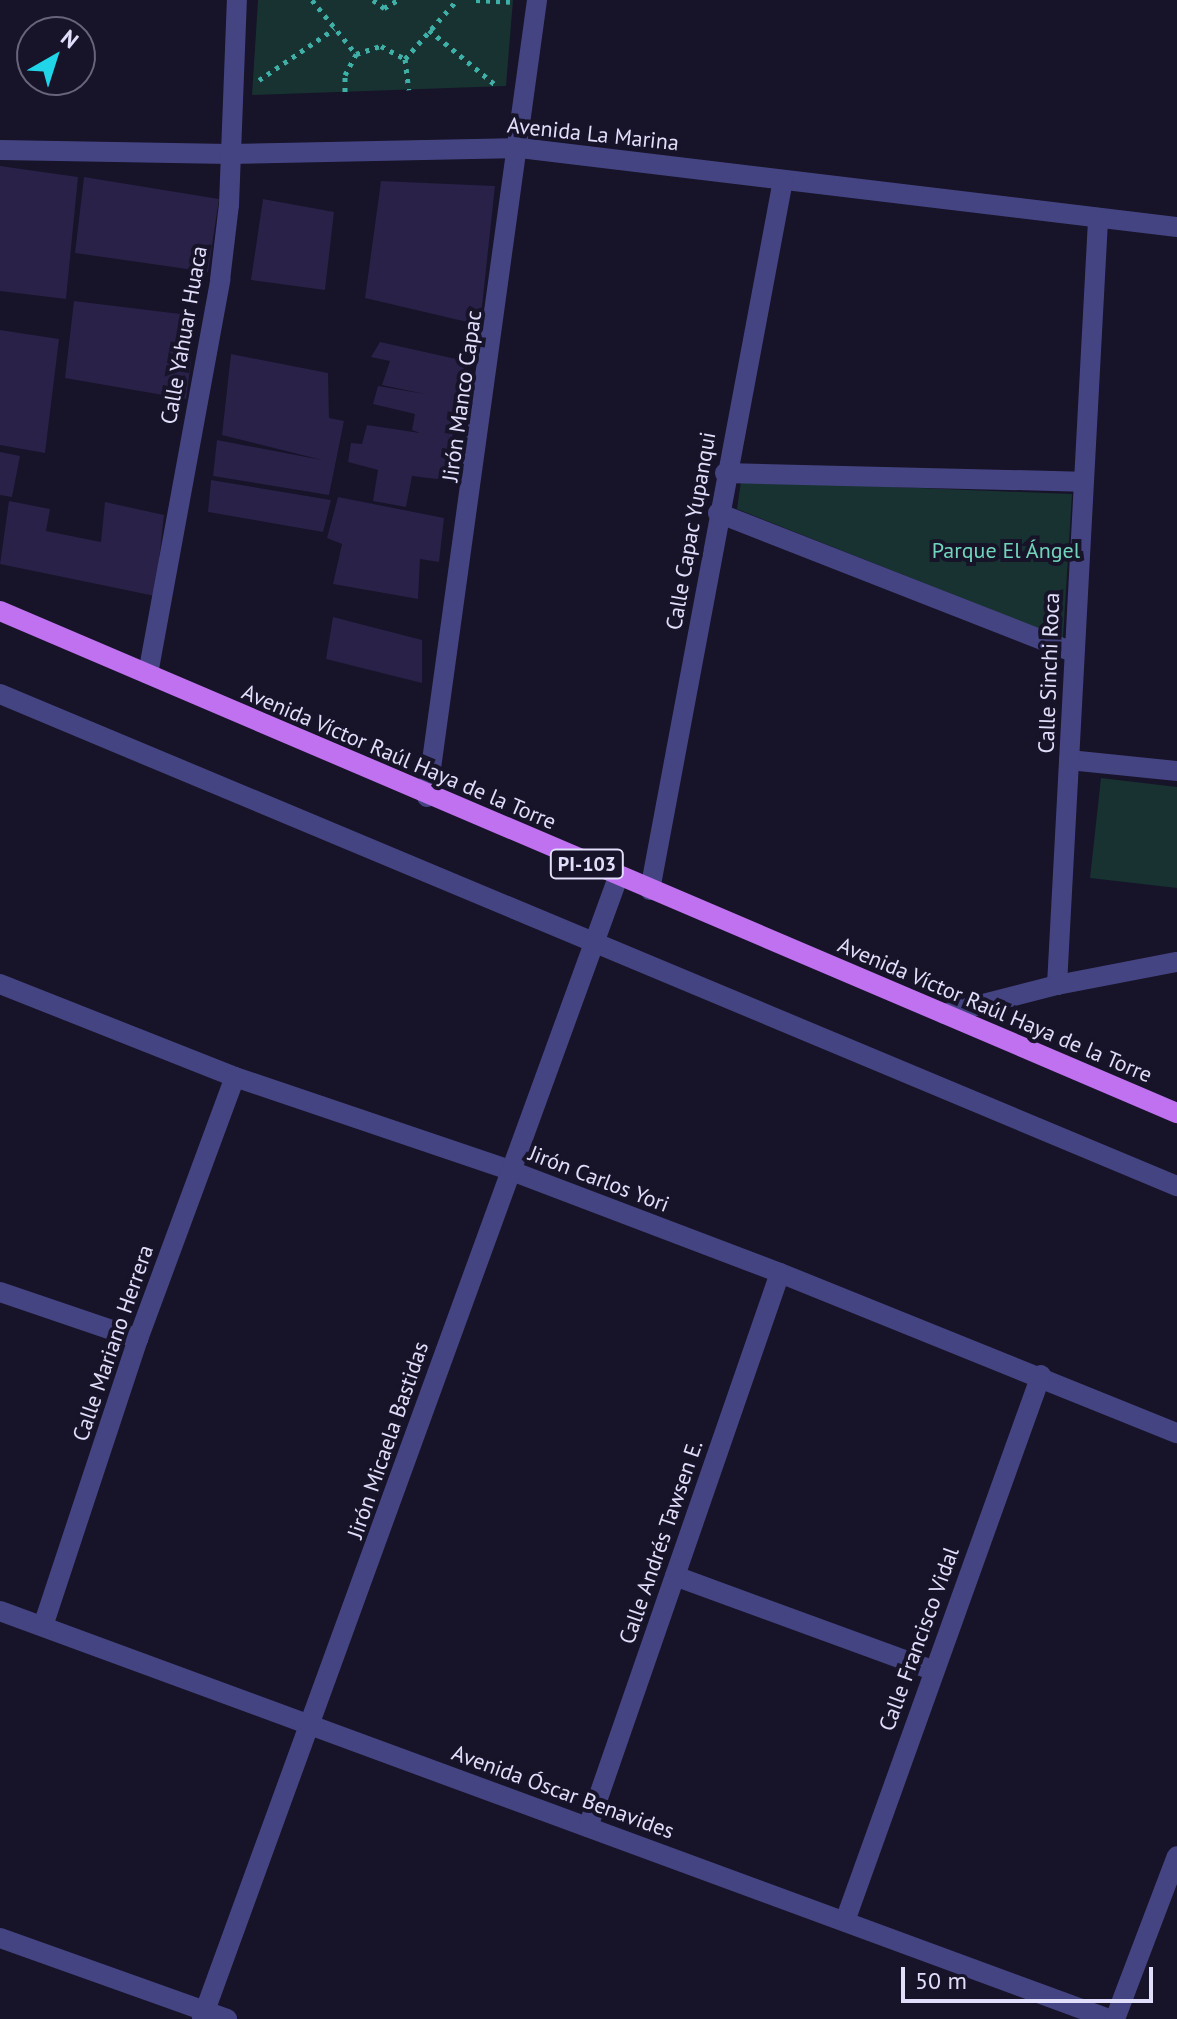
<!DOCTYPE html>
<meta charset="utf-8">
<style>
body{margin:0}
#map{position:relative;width:1177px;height:2019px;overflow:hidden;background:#171328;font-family:"PT Sans",sans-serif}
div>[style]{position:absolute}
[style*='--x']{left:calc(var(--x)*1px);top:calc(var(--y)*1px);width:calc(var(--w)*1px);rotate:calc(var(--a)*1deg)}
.green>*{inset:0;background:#173230}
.building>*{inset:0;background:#292147}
.path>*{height:5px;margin-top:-2.5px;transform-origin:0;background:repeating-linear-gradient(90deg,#3eb0a8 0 4px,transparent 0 10px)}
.minor>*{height:20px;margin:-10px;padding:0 10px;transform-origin:10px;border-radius:10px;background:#454482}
.major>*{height:20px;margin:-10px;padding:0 10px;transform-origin:10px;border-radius:10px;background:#bf71f0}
span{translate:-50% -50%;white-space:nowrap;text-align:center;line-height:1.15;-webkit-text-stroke:8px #171328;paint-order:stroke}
.shield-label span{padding:2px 6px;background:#171328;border:2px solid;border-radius:6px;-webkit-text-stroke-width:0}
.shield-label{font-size:20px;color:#e1defb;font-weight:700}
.street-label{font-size:22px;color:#e1defb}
.park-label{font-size:22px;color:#71d5bb}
.north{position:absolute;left:16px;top:16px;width:80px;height:80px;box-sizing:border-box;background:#171328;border:2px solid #68647c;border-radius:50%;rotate:39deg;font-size:22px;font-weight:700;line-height:32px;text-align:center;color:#e1defb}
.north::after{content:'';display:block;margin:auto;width:28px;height:36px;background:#1fd5e7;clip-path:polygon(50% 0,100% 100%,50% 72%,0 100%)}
.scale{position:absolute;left:901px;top:1967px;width:252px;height:36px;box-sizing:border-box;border:4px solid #e1defb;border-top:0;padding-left:10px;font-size:24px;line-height:28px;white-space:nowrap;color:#e1defb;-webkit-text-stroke:6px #171328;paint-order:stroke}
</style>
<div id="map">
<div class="green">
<i style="clip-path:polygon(258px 0,513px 0,506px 86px,252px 95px)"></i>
<i style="clip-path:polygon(741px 481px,1072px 494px,1063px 638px,737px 509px)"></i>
<i style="clip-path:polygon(1101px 778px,1177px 787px,1177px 888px,1090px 878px)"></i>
</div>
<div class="building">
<i style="clip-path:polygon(0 166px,78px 177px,66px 299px,0 291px)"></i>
<i style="clip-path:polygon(84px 177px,219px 199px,208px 272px,75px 253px)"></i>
<i style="clip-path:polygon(381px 181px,495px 186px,480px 325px,365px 298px)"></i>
<i style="clip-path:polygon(263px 199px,334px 212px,325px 290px,251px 280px)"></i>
<i style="clip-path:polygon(74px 301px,197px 316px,186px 399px,65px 378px)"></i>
<i style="clip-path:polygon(0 330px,59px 339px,45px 453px,0 445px)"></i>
<i style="clip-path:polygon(380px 342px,465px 361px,445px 480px,412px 476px,406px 507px,373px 501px,378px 470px,348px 462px,351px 443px,362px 444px,367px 425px,420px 433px,412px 430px,415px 414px,373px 404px,378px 386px,425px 394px,382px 385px,390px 361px,371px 357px)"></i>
<i style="clip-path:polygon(231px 354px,328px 373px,329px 418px,344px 421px,329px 495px,213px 476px,217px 440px,322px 460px,222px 435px)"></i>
<i style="clip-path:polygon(0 452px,20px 456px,12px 497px,0 495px)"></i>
<i style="clip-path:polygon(211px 480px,331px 500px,323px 532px,208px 512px)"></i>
<i style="clip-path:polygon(338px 497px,444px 518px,439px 562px,420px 559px,418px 599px,333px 584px,342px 544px,327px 538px)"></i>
<i style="clip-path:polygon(9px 501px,50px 509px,46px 531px,101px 542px,105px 502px,164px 515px,155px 596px,0 564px)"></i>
<i style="clip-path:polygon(333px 617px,422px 640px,422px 683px,326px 659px)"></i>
</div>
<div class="path">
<i style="--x:312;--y:0;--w:70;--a:50.8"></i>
<i style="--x:356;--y:54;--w:26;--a:-18"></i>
<i style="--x:381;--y:46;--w:27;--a:28"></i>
<i style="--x:405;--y:59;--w:79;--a:-48.6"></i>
<i style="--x:373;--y:0;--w:14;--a:36"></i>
<i style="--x:384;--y:8;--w:16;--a:-30"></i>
<i style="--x:476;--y:0;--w:34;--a:3"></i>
<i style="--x:429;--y:30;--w:88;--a:39.5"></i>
<i style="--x:405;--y:59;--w:31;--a:83"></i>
<i style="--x:259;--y:80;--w:91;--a:-34.2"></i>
<i style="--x:345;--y:92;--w:17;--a:-90"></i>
<i style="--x:345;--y:75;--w:24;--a:-62"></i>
</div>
<div class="minor">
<i style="--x:0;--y:150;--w:230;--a:1"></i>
<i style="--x:230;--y:154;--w:290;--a:-1.2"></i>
<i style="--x:520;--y:148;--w:662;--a:6.86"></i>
<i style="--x:725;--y:473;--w:356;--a:1.4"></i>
<i style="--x:718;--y:513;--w:381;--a:21.4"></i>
<i style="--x:148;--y:674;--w:401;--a:-79.6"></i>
<i style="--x:220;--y:280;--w:76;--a:-83.2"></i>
<i style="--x:229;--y:205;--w:205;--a:-87.8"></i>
<i style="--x:0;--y:694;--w:1276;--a:22.69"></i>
<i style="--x:1069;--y:760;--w:109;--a:5.8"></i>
<i style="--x:427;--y:797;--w:805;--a:-82.14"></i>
<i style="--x:650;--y:890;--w:722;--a:-79.39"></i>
<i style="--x:0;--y:984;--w:253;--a:21.6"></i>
<i style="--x:235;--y:1077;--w:289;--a:18.7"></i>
<i style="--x:509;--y:1170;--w:290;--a:20.8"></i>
<i style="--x:780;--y:1273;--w:428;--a:22"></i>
<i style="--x:1057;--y:985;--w:766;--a:-86.93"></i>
<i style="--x:944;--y:1014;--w:117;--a:-14.4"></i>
<i style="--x:1057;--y:985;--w:122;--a:-10.9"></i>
<i style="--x:0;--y:1292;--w:146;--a:18.8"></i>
<i style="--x:675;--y:1576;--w:274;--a:20.1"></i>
<i style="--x:0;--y:1611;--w:1182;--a:20.2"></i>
<i style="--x:43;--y:1626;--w:302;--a:-71.7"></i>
<i style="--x:138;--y:1339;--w:279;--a:-69.7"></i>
<i style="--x:588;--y:1827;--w:586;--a:-70.89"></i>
<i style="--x:845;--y:1921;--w:580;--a:-70.25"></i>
<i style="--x:0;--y:1938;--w:241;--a:19.6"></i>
<i style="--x:202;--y:2019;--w:1215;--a:-69.98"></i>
<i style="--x:1115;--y:2019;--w:174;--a:-69.2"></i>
</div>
<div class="major">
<i style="--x:0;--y:611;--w:1280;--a:23.1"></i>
</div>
<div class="shield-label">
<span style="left:587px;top:864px">PI-103</span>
</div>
<div class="street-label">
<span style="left:593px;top:134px;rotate:6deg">Avenida La Marina</span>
<span style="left:184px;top:335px;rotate:-80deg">Calle Yahuar Huaca</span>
<span style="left:462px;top:396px;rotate:-82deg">Jirón Manco Capac</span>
<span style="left:691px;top:531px;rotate:-80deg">Calle Capac Yupanqui</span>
<span style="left:1049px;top:673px;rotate:-88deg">Calle Sinchi Roca</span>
<span style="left:399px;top:757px;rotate:23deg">Avenida Víctor Raúl Haya de la Torre</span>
<span style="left:995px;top:1010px;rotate:23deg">Avenida Víctor Raúl Haya de la Torre</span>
<span style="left:599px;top:1179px;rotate:21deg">Jirón Carlos Yori</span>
<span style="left:113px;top:1343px;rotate:-71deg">Calle Mariano Herrera</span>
<span style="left:388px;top:1440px;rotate:-71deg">Jirón Micaela Bastidas</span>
<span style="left:661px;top:1542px;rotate:-71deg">Calle Andrés Tawsen E.</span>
<span style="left:919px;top:1639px;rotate:-70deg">Calle Francisco Vidal</span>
<span style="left:563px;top:1792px;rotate:20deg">Avenida Óscar Benavides</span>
</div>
<div class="park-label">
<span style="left:1006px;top:551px">Parque El Ángel</span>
</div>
<div class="north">N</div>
<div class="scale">50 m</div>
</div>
